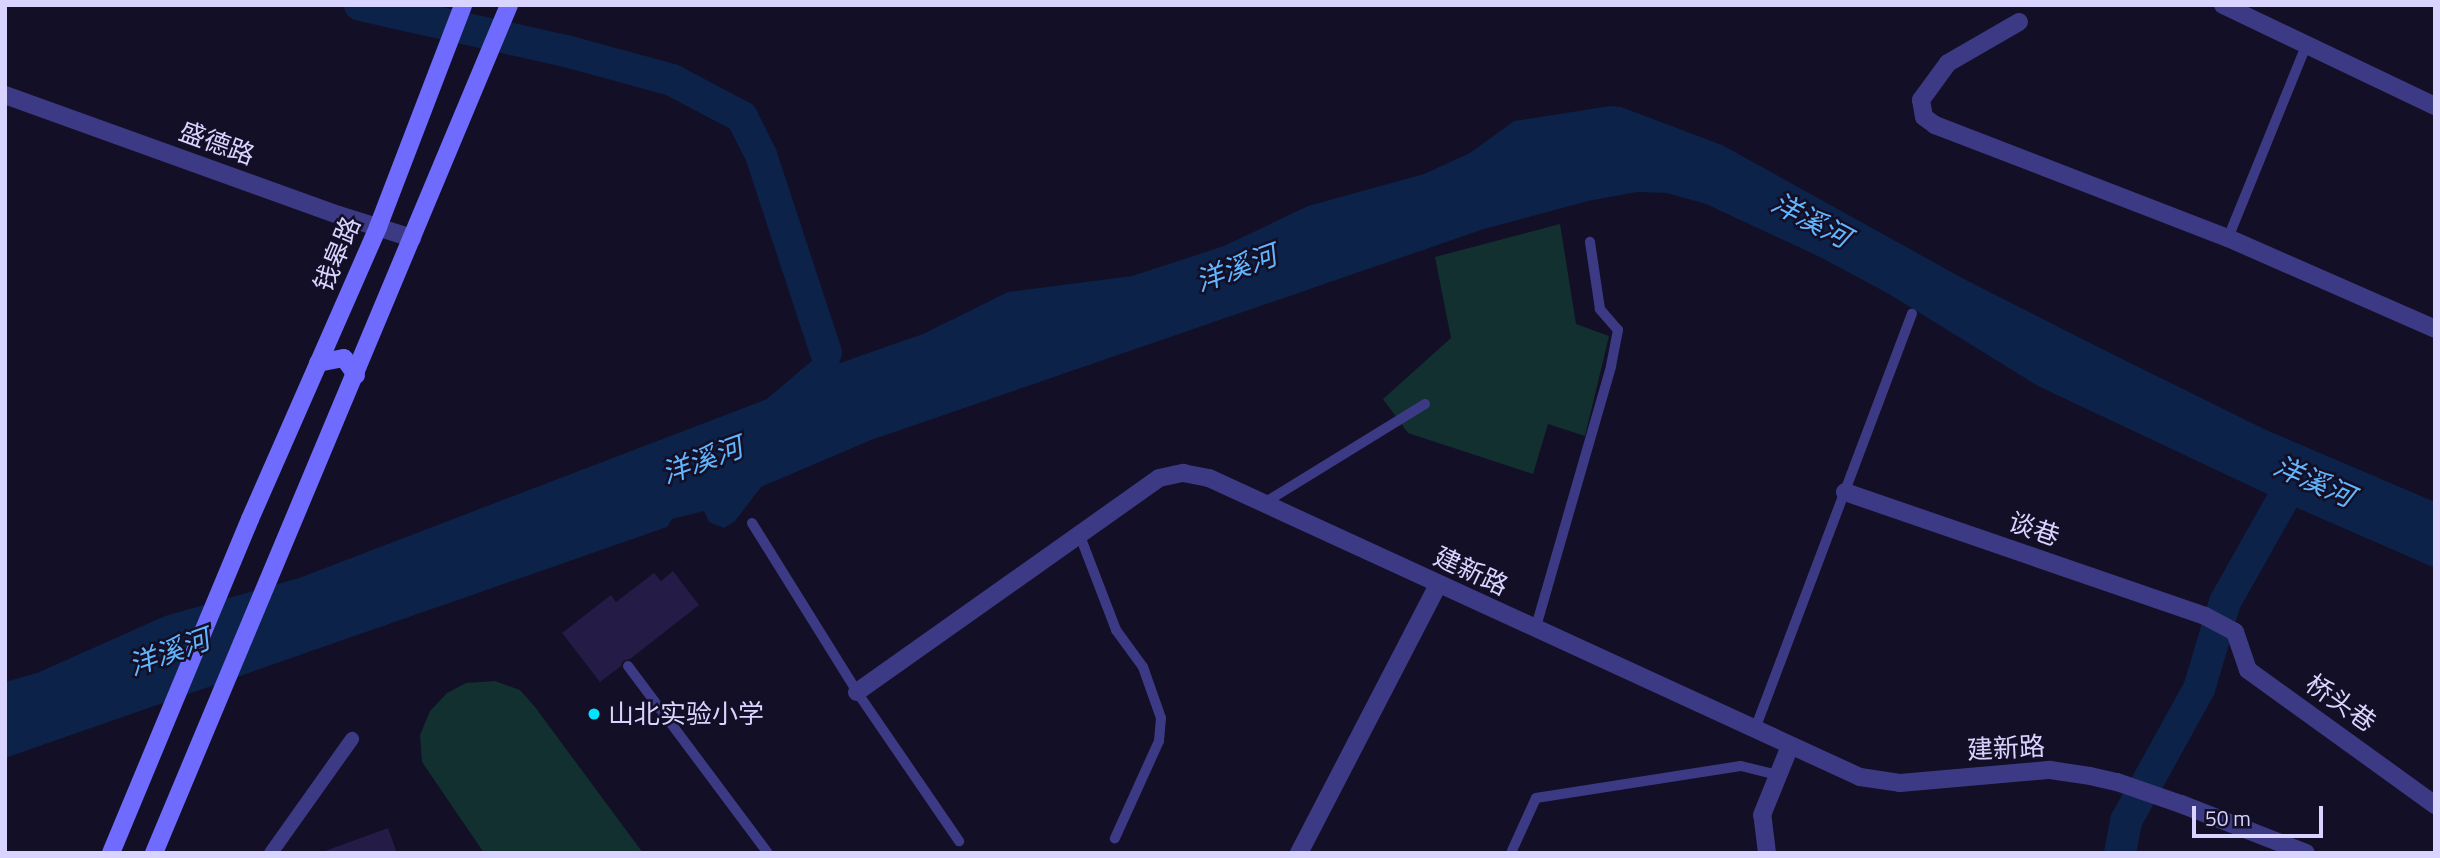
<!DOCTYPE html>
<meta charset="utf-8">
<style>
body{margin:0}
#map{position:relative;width:2440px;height:858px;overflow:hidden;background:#130f26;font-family:"Titillium Web","Noto Sans SC",sans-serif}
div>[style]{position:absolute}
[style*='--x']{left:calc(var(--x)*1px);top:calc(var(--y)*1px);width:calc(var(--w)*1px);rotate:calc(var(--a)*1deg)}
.green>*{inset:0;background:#12302f}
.water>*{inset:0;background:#0c2248}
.river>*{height:32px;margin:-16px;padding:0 16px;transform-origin:16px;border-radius:16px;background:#0c2248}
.building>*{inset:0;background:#241b47}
.service>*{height:10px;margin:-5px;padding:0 5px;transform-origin:5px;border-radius:5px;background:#3d3a85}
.pedestrian>*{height:14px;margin:-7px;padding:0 7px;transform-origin:7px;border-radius:7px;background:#3d3a85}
.minor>*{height:18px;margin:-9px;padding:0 9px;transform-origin:9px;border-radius:9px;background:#3d3a85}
.tertiary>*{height:18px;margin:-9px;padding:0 9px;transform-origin:9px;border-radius:9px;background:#3d3a85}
.secondary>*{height:18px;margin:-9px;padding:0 9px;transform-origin:9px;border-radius:9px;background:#6f6bff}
.dots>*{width:19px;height:19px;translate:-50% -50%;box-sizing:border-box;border:4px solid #130f26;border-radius:50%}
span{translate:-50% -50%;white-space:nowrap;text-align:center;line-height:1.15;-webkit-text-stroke:5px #130f26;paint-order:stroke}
.street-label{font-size:26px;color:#d9d4ff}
.poi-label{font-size:26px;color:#d9d4ff}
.left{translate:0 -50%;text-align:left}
.water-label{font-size:28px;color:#62b6ff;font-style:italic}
.frame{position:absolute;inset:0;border:7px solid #d9d4ff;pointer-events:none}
.scale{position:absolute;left:2192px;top:806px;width:131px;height:32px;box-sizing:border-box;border:4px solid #d9d4ff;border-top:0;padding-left:9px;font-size:21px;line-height:24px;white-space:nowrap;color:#d9d4ff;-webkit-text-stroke:5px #130f26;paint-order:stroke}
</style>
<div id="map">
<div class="green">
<i style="clip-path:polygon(1560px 224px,1576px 324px,1609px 336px,1585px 436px,1548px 424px,1533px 474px,1408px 433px,1383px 399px,1451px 338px,1435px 257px)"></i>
<i style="clip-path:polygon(495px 681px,520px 690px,535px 707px,643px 853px,484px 853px,422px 762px,420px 735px,430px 711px,447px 693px,466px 683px)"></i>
</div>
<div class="water">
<i style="clip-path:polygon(1610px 106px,1621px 107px,1722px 145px,1964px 279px,2100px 348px,2264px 429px,2435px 502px,2435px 568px,2295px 507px,2038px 386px,1889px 294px,1822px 258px,1706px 204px,1667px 193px,1637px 192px,1588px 201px,1484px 229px,871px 440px,761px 487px,735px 521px,724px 528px,709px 522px,704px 511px,672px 519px,667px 527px,5px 758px,5px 682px,37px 673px,165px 616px,299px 578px,767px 399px,815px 358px,826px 353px,835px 354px,840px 363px,923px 334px,1008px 292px,1132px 276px,1224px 246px,1308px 206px,1424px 174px,1470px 153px,1514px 121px)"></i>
</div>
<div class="river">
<i style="--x:360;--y:5;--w:211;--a:12.6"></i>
<i style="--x:566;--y:51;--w:110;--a:15.3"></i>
<i style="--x:672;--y:80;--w:79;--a:27.9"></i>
<i style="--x:742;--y:117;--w:42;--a:63.4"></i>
<i style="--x:761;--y:155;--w:208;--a:71.8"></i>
<i style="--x:2120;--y:853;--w:33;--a:-79"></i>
<i style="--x:2126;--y:821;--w:151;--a:-61.1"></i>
<i style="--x:2199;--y:689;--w:91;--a:-73.4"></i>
<i style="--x:2225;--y:602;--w:145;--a:-60.6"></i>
</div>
<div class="building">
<i style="clip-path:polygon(673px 571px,699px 605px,630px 659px,623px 661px,621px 666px,600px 682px,562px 633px,611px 595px,616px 602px,654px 573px,661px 581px)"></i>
<i style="clip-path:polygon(388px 828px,397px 853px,326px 853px,325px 851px)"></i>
</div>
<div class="service">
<i style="--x:2228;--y:238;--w:207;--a:-67.9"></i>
<i style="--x:1264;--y:503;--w:189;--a:-31.6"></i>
<i style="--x:752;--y:523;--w:199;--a:58.1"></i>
<i style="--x:857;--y:692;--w:181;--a:55.6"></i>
<i style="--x:1080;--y:536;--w:101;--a:69"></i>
<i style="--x:1116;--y:630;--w:46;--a:53.9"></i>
<i style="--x:1143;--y:667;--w:54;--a:70.6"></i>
<i style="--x:1161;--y:718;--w:23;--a:95"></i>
<i style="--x:1159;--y:741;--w:107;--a:114.4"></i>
<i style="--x:1535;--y:630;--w:275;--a:-73.9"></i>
<i style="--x:1611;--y:366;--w:37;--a:-79"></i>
<i style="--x:1618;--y:330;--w:28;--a:-131"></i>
<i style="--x:1600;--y:309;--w:68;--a:-98.5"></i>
<i style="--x:628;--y:666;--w:234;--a:53.2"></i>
<i style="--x:1755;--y:729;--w:444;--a:-69.3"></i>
<i style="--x:1511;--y:853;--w:60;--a:-65.6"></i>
<i style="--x:1536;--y:798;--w:207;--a:-8.9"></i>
<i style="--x:1741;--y:766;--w:38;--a:14"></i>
</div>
<div class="pedestrian">
<i style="--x:271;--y:853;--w:140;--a:-54.6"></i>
</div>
<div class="minor">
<i style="--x:2223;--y:5;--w:235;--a:25.5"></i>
<i style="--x:2019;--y:22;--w:82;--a:150"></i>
<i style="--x:1948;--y:63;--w:46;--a:126.1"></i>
<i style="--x:1921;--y:100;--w:17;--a:80"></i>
<i style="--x:1924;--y:117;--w:14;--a:36"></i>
<i style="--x:1935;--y:125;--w:314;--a:21.1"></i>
<i style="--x:2228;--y:238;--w:226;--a:23.7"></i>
<i style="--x:1845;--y:492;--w:381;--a:19"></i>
<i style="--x:2205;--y:616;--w:34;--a:28"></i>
<i style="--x:2235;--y:632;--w:40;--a:71.1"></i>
<i style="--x:2248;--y:670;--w:231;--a:35.8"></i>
<i style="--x:857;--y:692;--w:370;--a:-35.3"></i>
<i style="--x:1159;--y:478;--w:25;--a:-12"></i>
<i style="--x:1183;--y:473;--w:26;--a:11"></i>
<i style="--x:1209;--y:478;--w:716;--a:24.67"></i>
<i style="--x:1860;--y:777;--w:40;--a:8.5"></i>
<i style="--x:1900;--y:783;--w:151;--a:-5"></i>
<i style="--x:2050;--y:770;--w:40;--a:8.5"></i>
<i style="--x:2090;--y:776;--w:28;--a:13"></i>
<i style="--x:2117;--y:782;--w:68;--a:19"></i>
<i style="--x:2181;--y:804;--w:134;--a:21.4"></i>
<i style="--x:1299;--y:853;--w:302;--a:-62.6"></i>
<i style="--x:1767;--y:853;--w:38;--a:-97"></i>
<i style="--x:1762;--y:815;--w:74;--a:-67.9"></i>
</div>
<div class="tertiary">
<i style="--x:5;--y:95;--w:355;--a:19.8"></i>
<i style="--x:339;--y:215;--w:77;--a:17.5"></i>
</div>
<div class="secondary">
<i style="--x:318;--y:363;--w:26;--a:-11"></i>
<i style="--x:344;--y:358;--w:21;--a:55"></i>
<i style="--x:111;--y:853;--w:362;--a:-67.4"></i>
<i style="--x:250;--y:519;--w:319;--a:-66.3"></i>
<i style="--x:378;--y:227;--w:238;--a:-69"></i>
<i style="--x:154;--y:853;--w:919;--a:-67.28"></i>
</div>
<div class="dots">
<i style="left:594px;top:714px;background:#00e5ff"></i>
</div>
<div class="street-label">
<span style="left:217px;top:143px;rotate:20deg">盛德路</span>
<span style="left:337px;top:254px;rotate:-67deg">钱皋路</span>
<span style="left:2034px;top:529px;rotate:19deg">谈巷</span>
<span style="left:1471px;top:571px;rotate:25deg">建新路</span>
<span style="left:2341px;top:703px;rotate:35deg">桥头巷</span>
<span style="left:2006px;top:748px;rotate:-3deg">建新路</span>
</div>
<div class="poi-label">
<span class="left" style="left:608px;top:714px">山北实验小学</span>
</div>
<div class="water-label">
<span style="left:1811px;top:220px;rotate:28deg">洋溪河</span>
<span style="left:1236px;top:268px;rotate:-20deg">洋溪河</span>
<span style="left:702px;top:460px;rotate:-20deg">洋溪河</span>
<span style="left:2314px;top:481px;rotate:24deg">洋溪河</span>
<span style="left:169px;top:652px;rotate:-20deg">洋溪河</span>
</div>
<div class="frame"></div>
<div class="scale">50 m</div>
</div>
